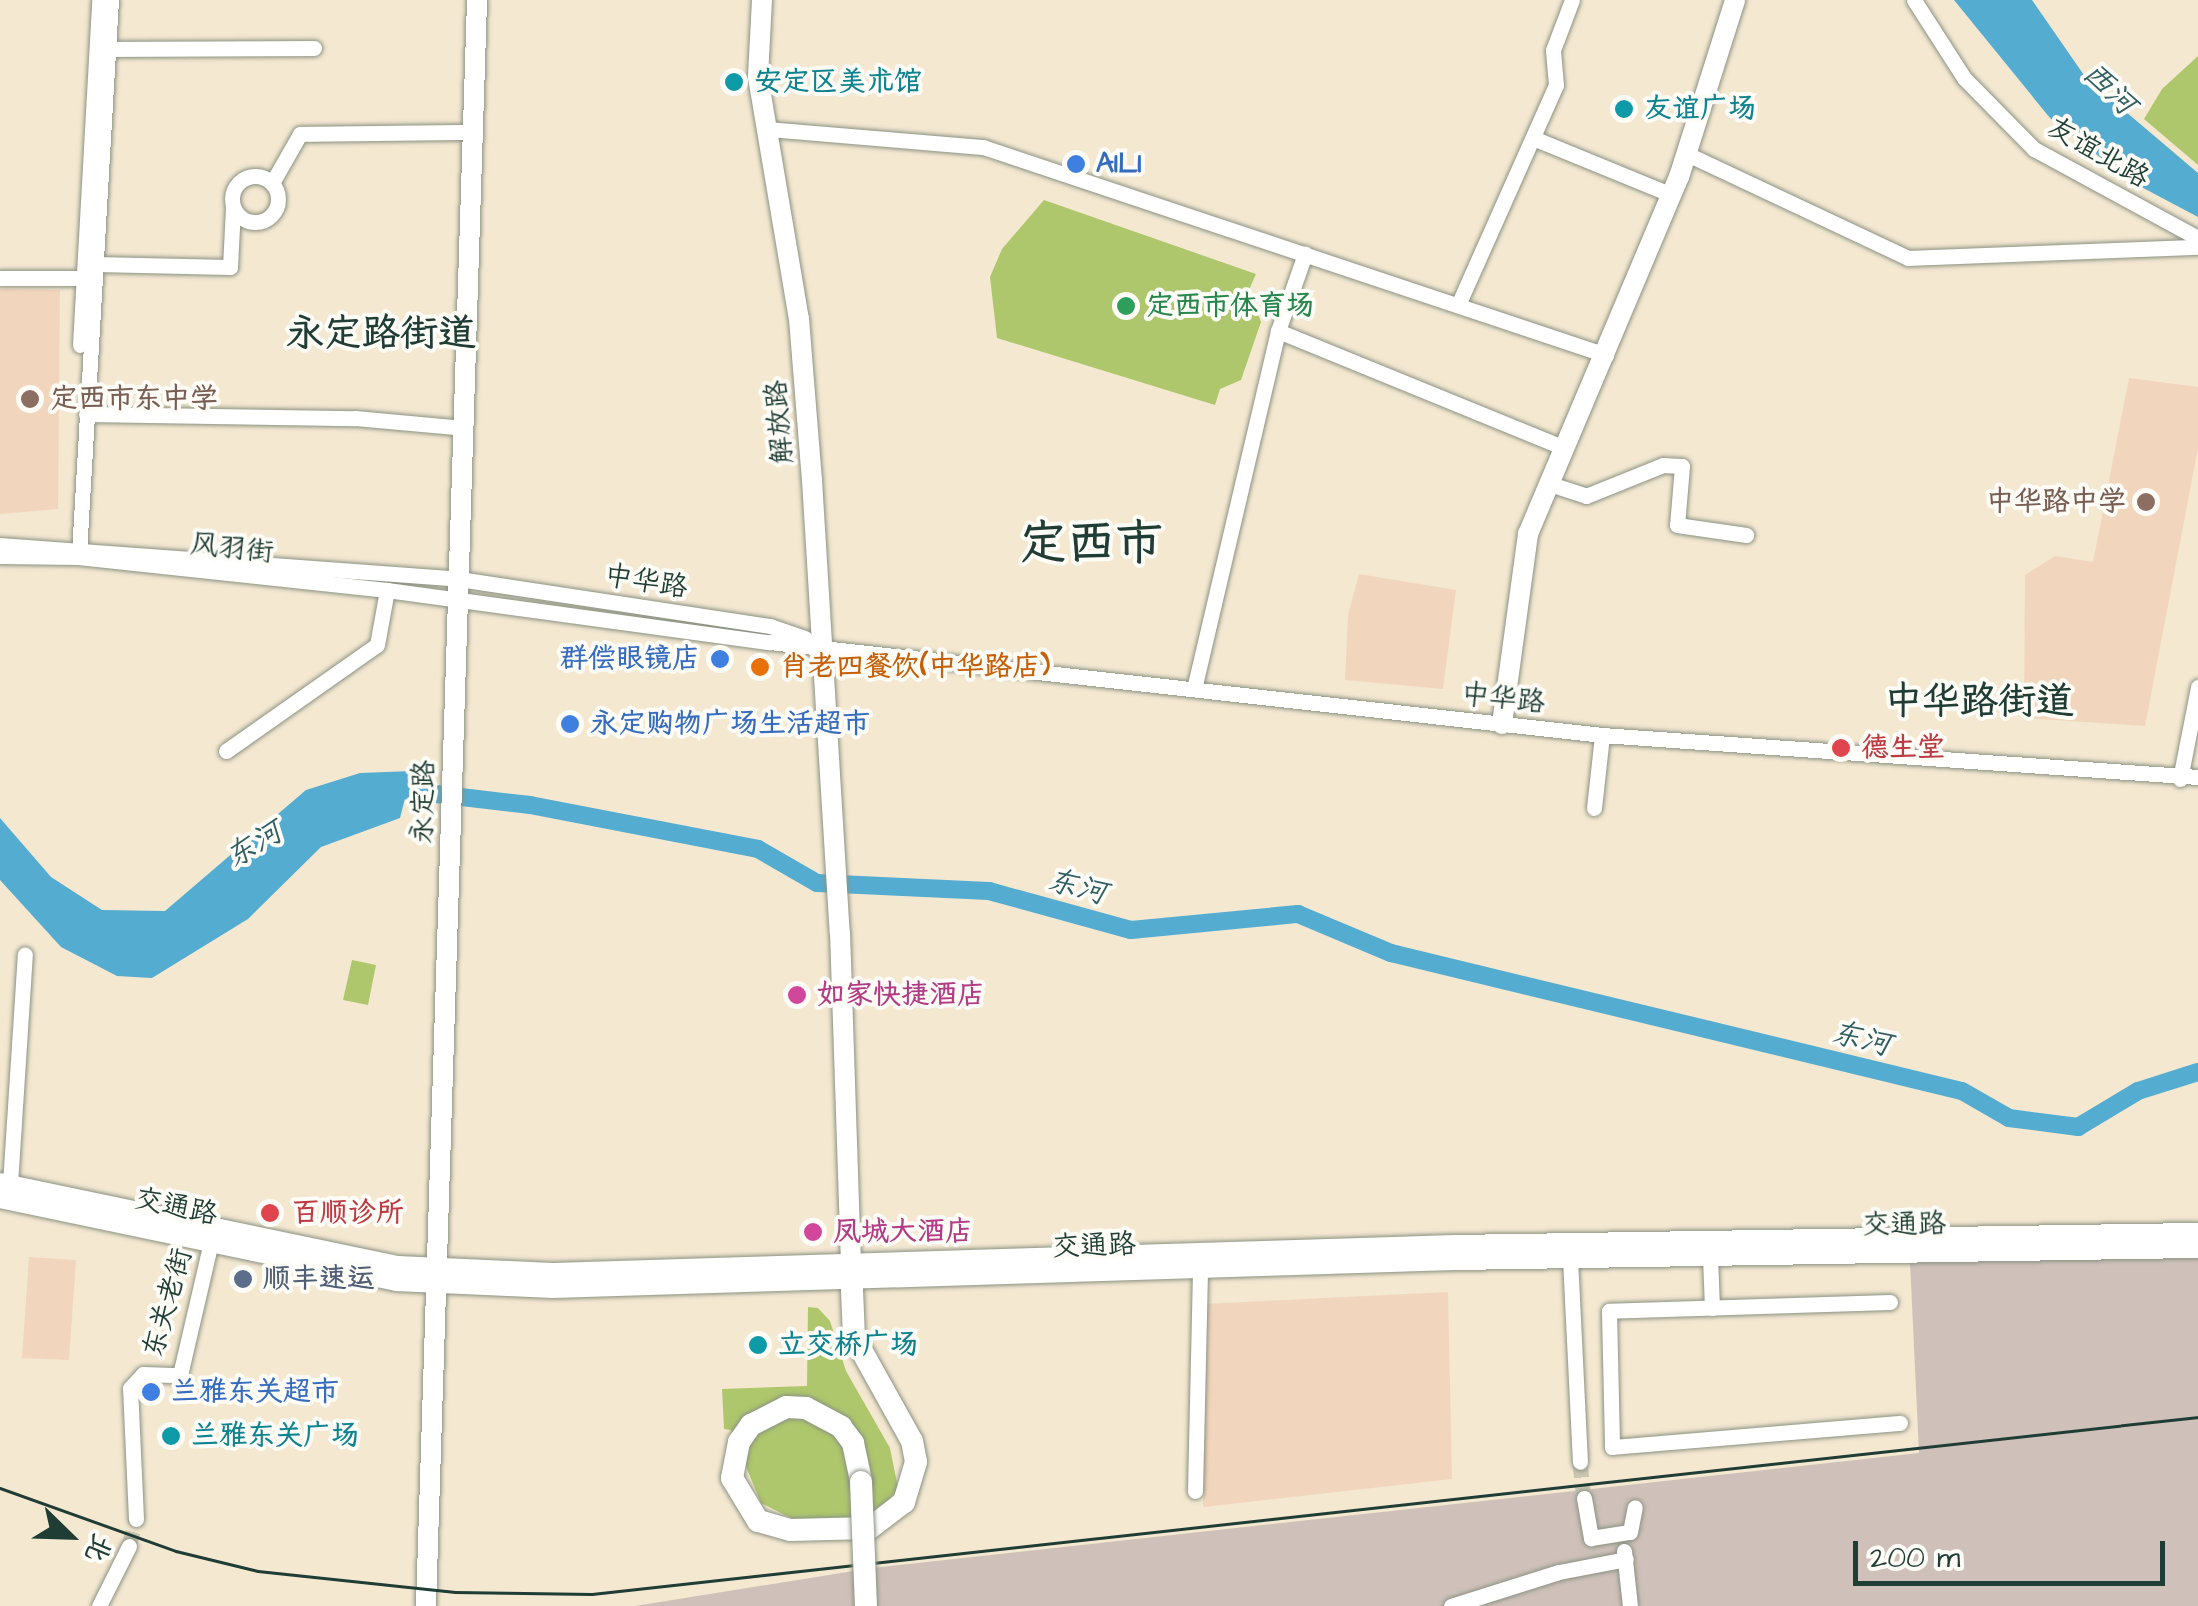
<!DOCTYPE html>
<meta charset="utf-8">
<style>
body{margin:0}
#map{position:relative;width:2198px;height:1606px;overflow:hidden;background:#f4e8d1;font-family:"Architects Daughter","LXGW WenKai TC",sans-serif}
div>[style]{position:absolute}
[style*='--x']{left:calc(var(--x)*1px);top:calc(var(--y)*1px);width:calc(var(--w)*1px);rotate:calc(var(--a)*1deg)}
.built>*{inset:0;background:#f2d5bd}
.industrial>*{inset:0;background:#cfc1ba}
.green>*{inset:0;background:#aec76c}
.water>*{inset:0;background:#54acd1}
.river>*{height:18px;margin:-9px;padding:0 9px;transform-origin:9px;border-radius:9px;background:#54acd1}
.minor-tunnel>*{height:15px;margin-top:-7.5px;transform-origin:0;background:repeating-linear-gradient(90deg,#c9c6b2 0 15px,transparent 0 23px)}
.roads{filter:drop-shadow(0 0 2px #8a9282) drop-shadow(0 0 2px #8a9282)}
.minor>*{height:15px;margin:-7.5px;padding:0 7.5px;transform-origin:7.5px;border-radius:7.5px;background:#fff}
.minor>.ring{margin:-7.5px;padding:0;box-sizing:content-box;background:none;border:15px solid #fff;border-radius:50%}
.major>*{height:20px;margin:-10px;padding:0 10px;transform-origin:10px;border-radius:10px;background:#fff}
.highway>*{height:22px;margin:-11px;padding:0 11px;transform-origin:11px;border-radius:11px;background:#fff}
.rail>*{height:2.5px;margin:-1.25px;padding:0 1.25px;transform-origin:1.25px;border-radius:1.25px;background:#1f3d34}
.bridges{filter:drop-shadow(0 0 2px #8a9282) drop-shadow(0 0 2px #8a9282)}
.highway-bridge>*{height:22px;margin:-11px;padding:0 11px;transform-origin:11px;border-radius:11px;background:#fff}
.dots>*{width:28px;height:28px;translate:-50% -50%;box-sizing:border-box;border:5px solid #fdfcf7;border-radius:50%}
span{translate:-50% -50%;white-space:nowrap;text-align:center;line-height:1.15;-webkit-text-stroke:8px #fdfcf7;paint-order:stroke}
.culture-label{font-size:28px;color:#0d838f;font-weight:700}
.left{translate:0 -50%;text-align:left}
.street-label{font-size:28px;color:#1f3d34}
.shop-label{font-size:28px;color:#366cbe;font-weight:700}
.right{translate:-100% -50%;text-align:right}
.leisure-label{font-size:28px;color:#27864d;font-weight:700}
.education-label{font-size:28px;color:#785e54;font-weight:700}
.food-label{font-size:28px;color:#c56008;font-weight:700}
.health-label{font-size:28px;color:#be3a42;font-weight:700}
.hotel-label{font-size:28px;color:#b23c85;font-weight:700}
.service-label{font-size:28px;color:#4e5e75;font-weight:700}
.water-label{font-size:30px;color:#2f5e63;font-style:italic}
.district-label{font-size:38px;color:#1f3d34;font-weight:700}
.town-label{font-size:48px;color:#1f3d34;font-weight:700}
.north{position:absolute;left:20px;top:1486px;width:100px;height:100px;-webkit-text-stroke:8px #fdfcf7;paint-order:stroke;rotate:113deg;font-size:28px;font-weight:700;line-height:40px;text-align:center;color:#1f3d34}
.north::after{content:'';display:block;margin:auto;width:35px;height:45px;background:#1f3d34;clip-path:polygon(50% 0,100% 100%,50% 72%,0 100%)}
.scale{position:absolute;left:1853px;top:1541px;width:312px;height:45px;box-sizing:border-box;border:5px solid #1f3d34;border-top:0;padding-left:12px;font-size:30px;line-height:35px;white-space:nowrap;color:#1f3d34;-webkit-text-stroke:8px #fdfcf7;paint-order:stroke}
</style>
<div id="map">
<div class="built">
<i style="clip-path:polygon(0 289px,60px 290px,58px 509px,0 514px)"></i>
<i style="clip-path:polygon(2129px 378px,2198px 387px,2198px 448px,2145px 726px,2024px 718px,2025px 575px,2055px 556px,2093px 562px)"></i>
<i style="clip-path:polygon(1359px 574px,1456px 590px,1443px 689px,1345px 680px,1348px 615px)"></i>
<i style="clip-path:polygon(29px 1257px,76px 1260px,69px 1360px,22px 1358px)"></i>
<i style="clip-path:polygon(1448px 1292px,1452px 1479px,1203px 1507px,1204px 1304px)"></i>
</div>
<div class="industrial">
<i style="clip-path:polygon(1909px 1241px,2198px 1248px,2198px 1606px,635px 1606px,872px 1568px,1919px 1453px)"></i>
</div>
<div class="green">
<i style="clip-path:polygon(2198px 56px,2198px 165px,2144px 119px,2162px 89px)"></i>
<i style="clip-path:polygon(1044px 200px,1256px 274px,1249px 290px,1261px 322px,1241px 380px,1220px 389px,1215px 405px,997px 338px,990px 277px,1002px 249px)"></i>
<i style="clip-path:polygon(352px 960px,376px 965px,368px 1005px,343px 1000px)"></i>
<i style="clip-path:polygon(808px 1307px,818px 1308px,830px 1321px,846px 1371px,890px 1448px,898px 1488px,878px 1513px,842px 1522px,793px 1519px,761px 1503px,731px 1430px,724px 1429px,722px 1389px,807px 1386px)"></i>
</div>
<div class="water">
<i style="clip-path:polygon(1954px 0,2032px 0,2086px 78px,2198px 173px,2198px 217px,2132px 182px,2050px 118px)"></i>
<i style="clip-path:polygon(412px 771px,400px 818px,321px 847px,248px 919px,152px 978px,117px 976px,61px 947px,0 880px,0 818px,51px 877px,102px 910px,165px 911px,306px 790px,360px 773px)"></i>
</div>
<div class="river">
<i style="--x:388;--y:798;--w:16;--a:-30"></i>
<i style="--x:402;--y:790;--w:129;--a:6.7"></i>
<i style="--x:530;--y:805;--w:232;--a:10.9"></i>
<i style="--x:758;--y:849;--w:68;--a:30"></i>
<i style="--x:817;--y:883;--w:172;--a:2.7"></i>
<i style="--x:989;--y:891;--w:147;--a:15.4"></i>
<i style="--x:1131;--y:930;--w:168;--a:-5.5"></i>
<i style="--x:1298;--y:914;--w:101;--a:22.8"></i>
<i style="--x:1391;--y:953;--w:587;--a:13.59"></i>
<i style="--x:1962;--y:1091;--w:54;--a:29.9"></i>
<i style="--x:2009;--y:1118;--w:70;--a:7.4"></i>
<i style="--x:2078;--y:1127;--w:70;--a:-31"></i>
<i style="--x:2138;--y:1091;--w:63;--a:-17.6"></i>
</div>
<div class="minor-tunnel">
<i style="--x:1580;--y:1462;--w:36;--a:84"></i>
<i style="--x:129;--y:1546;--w:28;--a:-75"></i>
</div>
<div class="roads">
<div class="minor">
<i style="--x:1914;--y:0;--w:93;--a:57.3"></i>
<i style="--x:1964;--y:78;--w:100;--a:45.4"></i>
<i style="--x:2034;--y:149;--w:187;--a:28.5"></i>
<i style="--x:109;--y:49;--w:205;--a:-0.3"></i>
<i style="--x:768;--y:129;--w:216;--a:4.8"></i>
<i style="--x:983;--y:147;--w:657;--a:18.46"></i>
<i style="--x:1533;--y:138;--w:150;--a:22.3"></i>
<i style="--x:1687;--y:154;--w:244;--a:25.2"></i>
<i style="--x:1908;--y:258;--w:290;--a:-2.2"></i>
<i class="ring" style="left:232px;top:176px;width:31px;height:31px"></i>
<i style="--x:272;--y:183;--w:56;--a:-60.3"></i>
<i style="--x:300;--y:134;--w:173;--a:-0.7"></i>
<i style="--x:95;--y:264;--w:135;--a:1.3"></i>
<i style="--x:230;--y:267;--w:60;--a:-87.1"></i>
<i style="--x:0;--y:278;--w:83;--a:0"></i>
<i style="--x:1458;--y:305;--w:241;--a:-66"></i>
<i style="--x:1556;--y:85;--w:35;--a:-95"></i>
<i style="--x:1553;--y:50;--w:53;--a:-69.2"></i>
<i style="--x:1278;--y:331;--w:310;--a:22.2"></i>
<i style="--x:80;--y:345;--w:346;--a:-86.8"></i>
<i style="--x:86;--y:414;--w:269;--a:0.9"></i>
<i style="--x:355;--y:418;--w:109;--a:5.2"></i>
<i style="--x:1550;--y:484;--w:38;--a:18"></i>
<i style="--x:1586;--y:496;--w:83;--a:-21.9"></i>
<i style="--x:1663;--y:465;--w:19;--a:3"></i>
<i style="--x:1682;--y:466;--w:59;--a:94.8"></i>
<i style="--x:1677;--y:525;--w:70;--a:8.2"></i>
<i style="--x:0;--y:545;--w:460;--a:4.2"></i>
<i style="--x:459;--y:579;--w:315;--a:8.6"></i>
<i style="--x:770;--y:626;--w:37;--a:19"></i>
<i style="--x:79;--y:553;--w:554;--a:-86.69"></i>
<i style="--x:0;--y:556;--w:78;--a:0.7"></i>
<i style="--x:78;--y:557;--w:311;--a:6.1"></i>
<i style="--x:387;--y:590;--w:386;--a:7.8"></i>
<i style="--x:769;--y:642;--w:838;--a:6.37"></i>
<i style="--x:1602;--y:735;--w:597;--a:4.03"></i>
<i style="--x:1194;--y:689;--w:368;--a:-76.8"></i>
<i style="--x:1278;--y:331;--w:82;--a:-70.7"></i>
<i style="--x:226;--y:751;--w:184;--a:-35.1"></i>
<i style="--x:377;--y:645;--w:56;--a:-79.7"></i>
<i style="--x:2180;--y:779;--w:94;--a:-78.9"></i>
<i style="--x:1594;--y:808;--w:73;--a:-83.7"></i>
<i style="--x:10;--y:1184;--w:230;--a:-86.3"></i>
<i style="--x:1710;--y:1256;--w:52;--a:87.8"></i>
<i style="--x:1570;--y:1258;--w:204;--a:87.2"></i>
<i style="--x:1890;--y:1302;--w:281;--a:178.2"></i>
<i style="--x:1609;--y:1311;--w:136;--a:88.7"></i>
<i style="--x:1612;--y:1447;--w:289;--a:-4.8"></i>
<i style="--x:1195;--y:1491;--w:222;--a:-88.7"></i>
<i style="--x:1584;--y:1498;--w:41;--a:80.1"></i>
<i style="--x:1591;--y:1538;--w:39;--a:-9"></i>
<i style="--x:1630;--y:1532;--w:25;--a:-79"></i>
<i style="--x:136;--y:1519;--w:131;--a:-92.6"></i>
<i style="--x:130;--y:1388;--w:19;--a:-47"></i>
<i style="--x:143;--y:1374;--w:37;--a:2"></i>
<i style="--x:180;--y:1375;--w:137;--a:-76.9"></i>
<i style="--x:1624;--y:1551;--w:55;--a:83.8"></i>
<i style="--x:99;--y:1606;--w:67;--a:-63.4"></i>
<i style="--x:1451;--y:1606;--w:113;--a:-17.5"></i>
<i style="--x:1559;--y:1572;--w:68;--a:-11"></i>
</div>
<div class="major">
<i style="--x:762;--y:0;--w:77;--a:93"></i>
<i style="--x:758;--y:77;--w:245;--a:80.4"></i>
<i style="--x:799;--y:319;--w:162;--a:85.4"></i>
<i style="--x:812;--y:480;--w:453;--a:86.5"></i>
<i style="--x:840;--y:932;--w:334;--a:88.1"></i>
<i style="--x:1502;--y:724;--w:192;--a:-82.2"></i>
<i style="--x:1528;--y:534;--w:388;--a:-67.1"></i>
<i style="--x:1679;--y:177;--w:186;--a:-72.4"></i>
<i style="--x:0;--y:1183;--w:407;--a:11.8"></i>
<i style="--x:398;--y:1266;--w:155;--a:2.6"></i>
<i style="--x:553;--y:1273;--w:902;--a:-1.78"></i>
<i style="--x:1455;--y:1245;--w:743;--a:-0.93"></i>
<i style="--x:0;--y:1198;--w:405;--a:11.8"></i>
<i style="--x:396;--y:1281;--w:157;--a:2.6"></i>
<i style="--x:553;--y:1288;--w:902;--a:-1.78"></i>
<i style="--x:1455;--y:1260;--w:743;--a:-0.93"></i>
<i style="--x:426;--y:1606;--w:1607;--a:-88.18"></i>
</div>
<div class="highway">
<i style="--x:851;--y:1266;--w:71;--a:87.6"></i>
<i style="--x:854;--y:1337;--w:119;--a:60.9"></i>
<i style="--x:912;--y:1441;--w:21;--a:79"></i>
<i style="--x:916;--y:1462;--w:42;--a:106.7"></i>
<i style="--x:904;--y:1502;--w:43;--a:142.6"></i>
<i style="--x:870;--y:1528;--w:80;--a:178.6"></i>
<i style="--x:790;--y:1530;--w:33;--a:-164"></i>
<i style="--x:758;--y:1521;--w:50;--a:-121.2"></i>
<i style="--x:732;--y:1478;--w:37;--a:-79"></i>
<i style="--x:739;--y:1442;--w:21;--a:-55"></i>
<i style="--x:751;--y:1425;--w:39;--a:-27"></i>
<i style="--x:786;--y:1407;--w:20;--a:3"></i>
<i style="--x:806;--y:1408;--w:40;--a:28"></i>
<i style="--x:841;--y:1427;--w:20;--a:53"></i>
<i style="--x:853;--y:1443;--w:40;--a:78"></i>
</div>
</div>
<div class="rail">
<i style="--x:0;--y:1488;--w:187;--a:19.7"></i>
<i style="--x:176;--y:1551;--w:84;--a:13.7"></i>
<i style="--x:258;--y:1571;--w:198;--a:6.1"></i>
<i style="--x:455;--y:1592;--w:137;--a:0.8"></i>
<i style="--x:592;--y:1594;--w:1616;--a:-6.29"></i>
</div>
<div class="bridges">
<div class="highway-bridge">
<i style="--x:861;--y:1482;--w:124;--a:87.7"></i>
</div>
</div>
<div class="dots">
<i style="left:734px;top:82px;background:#0f9aa8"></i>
<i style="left:1624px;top:109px;background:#0f9aa8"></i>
<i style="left:1076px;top:164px;background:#3f7fe0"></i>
<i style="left:1126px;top:306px;background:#2e9e5b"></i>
<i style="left:30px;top:399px;background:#8d6e63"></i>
<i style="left:2146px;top:502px;background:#8d6e63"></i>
<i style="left:720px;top:659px;background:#3f7fe0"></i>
<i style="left:760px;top:667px;background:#e8710a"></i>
<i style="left:570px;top:724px;background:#3f7fe0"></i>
<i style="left:1841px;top:748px;background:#e0444e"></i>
<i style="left:797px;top:995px;background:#d1479c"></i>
<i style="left:270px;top:1213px;background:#e0444e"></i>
<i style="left:813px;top:1232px;background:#d1479c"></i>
<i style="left:243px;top:1279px;background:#5c6f8a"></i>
<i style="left:758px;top:1345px;background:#0f9aa8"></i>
<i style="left:151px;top:1392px;background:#3f7fe0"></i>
<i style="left:171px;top:1436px;background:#0f9aa8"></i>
</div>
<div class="culture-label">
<span class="left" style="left:754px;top:82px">安定区美术馆</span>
<span class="left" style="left:1644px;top:109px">友谊广场</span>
<span class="left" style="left:778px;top:1345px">立交桥广场</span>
<span class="left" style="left:191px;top:1436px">兰雅东关广场</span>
</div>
<div class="street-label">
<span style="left:2098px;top:153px;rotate:30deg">友谊北路</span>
<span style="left:780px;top:422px;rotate:-95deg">解放路</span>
<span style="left:232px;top:549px;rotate:6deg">风羽街</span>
<span style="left:646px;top:582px;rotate:9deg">中华路</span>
<span style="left:1503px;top:699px;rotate:6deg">中华路</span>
<span style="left:424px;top:802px;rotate:-89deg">永定路</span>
<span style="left:176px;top:1207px;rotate:12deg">交通路</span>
<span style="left:1904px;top:1225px;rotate:-1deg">交通路</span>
<span style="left:1094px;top:1246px;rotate:-2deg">交通路</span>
<span style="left:168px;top:1303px;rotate:-74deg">东关老街</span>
</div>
<div class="shop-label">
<span class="left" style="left:1096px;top:164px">AILI</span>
<span class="right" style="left:700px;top:659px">群偿眼镜店</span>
<span class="left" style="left:590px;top:724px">永定购物广场生活超市</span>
<span class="left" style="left:171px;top:1392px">兰雅东关超市</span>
</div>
<div class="leisure-label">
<span class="left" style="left:1146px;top:306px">定西市体育场</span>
</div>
<div class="education-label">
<span class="left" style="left:50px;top:399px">定西市东中学</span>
<span class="right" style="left:2126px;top:502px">中华路中学</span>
</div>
<div class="food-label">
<span class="left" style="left:780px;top:667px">肖老四餐饮(中华路店)</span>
</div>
<div class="health-label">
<span class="left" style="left:1861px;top:748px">德生堂</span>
<span class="left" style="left:292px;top:1213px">百顺诊所</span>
</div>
<div class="hotel-label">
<span class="left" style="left:817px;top:995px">如家快捷酒店</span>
<span class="left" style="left:833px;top:1232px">凤城大酒店</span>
</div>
<div class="service-label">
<span class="left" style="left:263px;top:1279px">顺丰速运</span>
</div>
<div class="water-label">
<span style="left:2109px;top:89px;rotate:44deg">西河</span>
<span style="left:254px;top:845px;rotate:-31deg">东河</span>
<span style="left:1077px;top:887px;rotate:15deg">东河</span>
<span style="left:1861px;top:1039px;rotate:14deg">东河</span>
</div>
<div class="district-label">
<span style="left:381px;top:335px">永定路街道</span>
<span style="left:1979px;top:703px">中华路街道</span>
</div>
<div class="town-label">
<span style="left:1091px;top:545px">定西市</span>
</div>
<div class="north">北</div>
<div class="scale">200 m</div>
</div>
